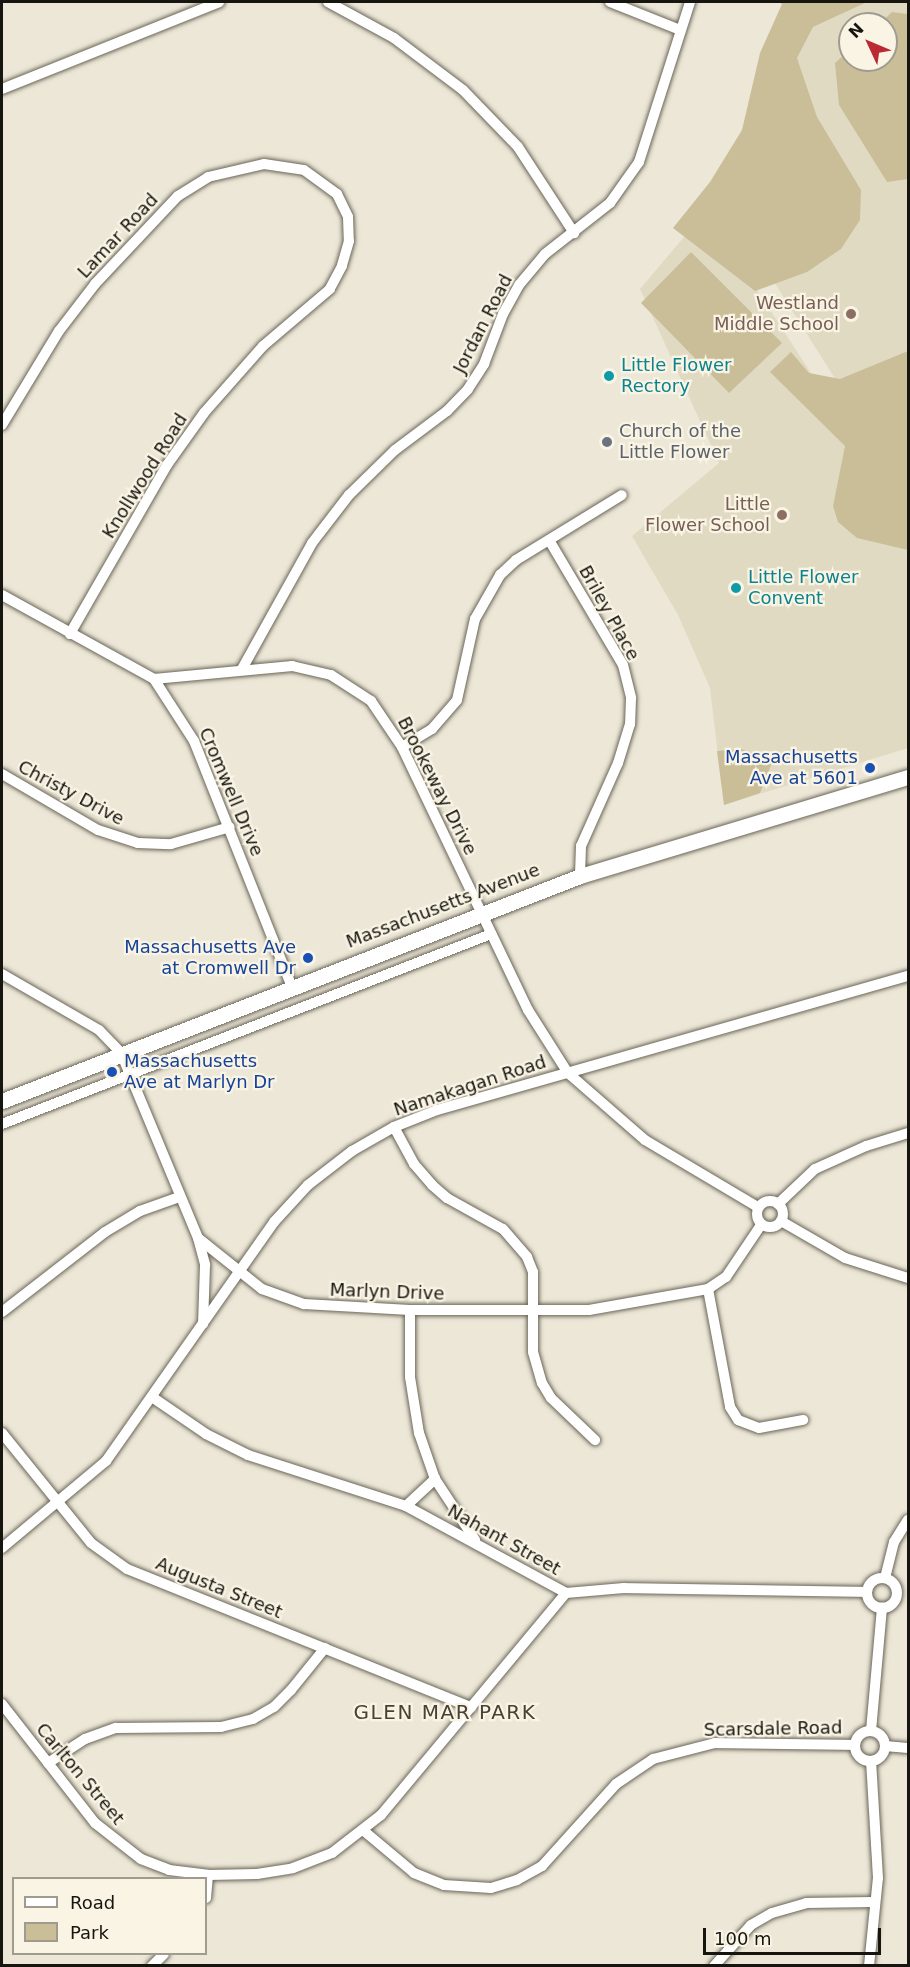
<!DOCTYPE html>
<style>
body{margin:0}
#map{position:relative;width:910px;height:1967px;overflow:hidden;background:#ece7d7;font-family:"DejaVu Sans",sans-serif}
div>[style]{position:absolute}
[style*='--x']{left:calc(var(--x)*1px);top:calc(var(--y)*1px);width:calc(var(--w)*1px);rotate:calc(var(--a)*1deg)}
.built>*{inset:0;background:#e1dac3}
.green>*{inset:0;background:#cabe99}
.roads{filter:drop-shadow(0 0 2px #6a6658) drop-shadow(0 0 2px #6a6658)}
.minor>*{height:10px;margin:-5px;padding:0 5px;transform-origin:5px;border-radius:5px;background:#fff}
.minor>.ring{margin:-5px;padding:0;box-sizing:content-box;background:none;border:10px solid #fff;border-radius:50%}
.secondary>*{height:15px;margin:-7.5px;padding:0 7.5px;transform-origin:7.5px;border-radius:7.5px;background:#fff}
.dots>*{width:16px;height:16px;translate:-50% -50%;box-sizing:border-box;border:3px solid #f9f4e4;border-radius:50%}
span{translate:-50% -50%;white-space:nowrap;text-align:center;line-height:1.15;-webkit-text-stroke:4.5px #f9f4e4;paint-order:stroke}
.street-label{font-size:18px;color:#171510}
.education-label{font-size:18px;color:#785e54}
.right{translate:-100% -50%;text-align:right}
.culture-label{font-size:18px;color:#0d838f}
.left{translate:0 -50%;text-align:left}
.worship-label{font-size:18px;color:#5b616d}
.transit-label{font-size:18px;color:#164399}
.neighbourhood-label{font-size:20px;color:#464235;letter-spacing:1.5px}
.frame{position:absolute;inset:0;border:3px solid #171510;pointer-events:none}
.legend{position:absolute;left:12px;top:1877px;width:195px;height:78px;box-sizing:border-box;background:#f9f4e4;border:2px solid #9f9b8f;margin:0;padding:8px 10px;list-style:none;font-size:18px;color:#171510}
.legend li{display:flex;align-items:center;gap:12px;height:30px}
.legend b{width:30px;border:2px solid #9f9b8f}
.north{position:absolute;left:838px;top:12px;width:60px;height:60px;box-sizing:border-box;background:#f9f4e4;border:2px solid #9f9b8f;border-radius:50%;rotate:314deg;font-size:16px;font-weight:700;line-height:24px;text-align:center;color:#171510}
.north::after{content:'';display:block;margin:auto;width:21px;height:27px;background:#bb2a32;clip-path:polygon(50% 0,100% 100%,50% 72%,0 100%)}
.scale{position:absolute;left:703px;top:1928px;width:178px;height:27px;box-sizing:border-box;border:3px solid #171510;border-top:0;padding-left:8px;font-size:18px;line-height:21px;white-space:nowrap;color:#171510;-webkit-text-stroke:4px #f9f4e4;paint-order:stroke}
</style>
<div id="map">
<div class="built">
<i style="clip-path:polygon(evenodd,791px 2px,908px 2px,908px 441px,861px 420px,727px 207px,791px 2px,850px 24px,886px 24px,886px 60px,850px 60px,850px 24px)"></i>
<i style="clip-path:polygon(706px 211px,884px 486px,908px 495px,908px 748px,724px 805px,710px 688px,678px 615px,632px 536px,719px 463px,640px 289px)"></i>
</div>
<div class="green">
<i style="clip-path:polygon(779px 2px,867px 2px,813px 27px,797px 58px,817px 117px,861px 190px,860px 220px,841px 249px,807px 272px,755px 291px,673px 228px,710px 182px,742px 130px,760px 53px,782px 4px)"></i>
<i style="clip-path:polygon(908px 8px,908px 179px,887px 182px,839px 105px,835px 63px,850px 49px,850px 60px,886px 60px,886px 24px,879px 24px,892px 12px,907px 14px)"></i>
<i style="clip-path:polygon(691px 252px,782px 343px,729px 393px,641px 303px)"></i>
<i style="clip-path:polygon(908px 351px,908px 550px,857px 538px,838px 522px,833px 506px,845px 446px,770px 372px,791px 352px,809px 373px,840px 379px)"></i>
<i style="clip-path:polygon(741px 749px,773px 760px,760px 793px,724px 805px,717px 751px)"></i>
</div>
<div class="roads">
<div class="minor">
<i style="--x:328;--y:2;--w:75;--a:28.6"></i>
<i style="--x:394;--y:38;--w:86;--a:37"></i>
<i style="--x:463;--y:90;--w:79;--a:46"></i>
<i style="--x:518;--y:147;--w:103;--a:56.9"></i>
<i style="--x:610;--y:2;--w:75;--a:21.8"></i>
<i style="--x:2;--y:89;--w:234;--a:-21.8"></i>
<i style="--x:2;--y:425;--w:110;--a:-58.8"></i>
<i style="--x:59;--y:331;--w:59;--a:-52.5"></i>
<i style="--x:95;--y:284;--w:121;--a:-46.7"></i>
<i style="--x:178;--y:196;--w:36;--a:-32"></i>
<i style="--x:208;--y:177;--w:57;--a:-13.1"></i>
<i style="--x:264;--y:164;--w:40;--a:8.5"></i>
<i style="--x:304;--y:170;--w:41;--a:36"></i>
<i style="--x:337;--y:194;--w:25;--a:64"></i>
<i style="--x:348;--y:217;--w:24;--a:88"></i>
<i style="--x:349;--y:241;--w:26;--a:106"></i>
<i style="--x:342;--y:266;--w:26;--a:118"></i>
<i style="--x:330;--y:289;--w:88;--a:139.6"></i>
<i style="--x:263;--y:346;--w:89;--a:131.4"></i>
<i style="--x:204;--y:413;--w:64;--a:125.4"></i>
<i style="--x:167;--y:465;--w:195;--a:119.9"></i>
<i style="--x:549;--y:540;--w:145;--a:59.4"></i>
<i style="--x:623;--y:665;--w:34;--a:76"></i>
<i style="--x:631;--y:698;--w:26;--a:92"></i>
<i style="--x:630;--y:724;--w:41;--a:107.1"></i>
<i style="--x:618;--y:763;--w:91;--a:114"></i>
<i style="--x:581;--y:846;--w:30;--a:92"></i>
<i style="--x:2;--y:595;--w:174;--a:28.9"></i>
<i style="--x:154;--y:679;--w:74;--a:57.2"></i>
<i style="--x:194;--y:741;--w:263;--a:68.3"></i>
<i style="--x:242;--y:669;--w:144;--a:-60.9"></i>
<i style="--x:312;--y:543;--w:61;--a:-52.4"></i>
<i style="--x:349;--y:495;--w:64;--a:-44.4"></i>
<i style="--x:395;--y:450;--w:65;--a:-36.9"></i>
<i style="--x:447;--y:411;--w:30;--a:-46"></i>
<i style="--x:468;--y:389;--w:30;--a:-57"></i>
<i style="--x:484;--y:364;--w:53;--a:-69.2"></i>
<i style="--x:503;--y:314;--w:33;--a:-61"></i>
<i style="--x:519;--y:285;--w:40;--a:-50"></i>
<i style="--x:545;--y:254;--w:83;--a:-38.1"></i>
<i style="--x:610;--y:203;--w:50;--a:-54.7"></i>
<i style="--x:639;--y:162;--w:168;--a:-72.3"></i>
<i style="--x:154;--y:679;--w:139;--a:-5.4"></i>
<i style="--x:292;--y:666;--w:40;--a:13"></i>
<i style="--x:331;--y:675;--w:48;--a:33"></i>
<i style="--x:371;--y:701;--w:55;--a:56"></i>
<i style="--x:402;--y:747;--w:292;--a:64.4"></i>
<i style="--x:528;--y:1010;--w:75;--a:57.6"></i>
<i style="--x:568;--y:1073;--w:102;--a:41"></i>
<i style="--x:645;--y:1140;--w:131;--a:30.7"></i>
<i style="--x:402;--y:747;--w:35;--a:-31"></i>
<i style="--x:432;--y:729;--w:38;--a:-49"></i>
<i style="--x:457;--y:700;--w:83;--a:-77.5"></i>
<i style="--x:475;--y:619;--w:51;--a:-60.4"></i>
<i style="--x:500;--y:575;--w:22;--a:-43"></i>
<i style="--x:516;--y:560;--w:124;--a:-31.5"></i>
<i style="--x:2;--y:774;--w:111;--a:30.3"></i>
<i style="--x:98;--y:830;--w:42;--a:18"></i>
<i style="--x:138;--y:843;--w:33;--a:2"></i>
<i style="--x:171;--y:844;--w:61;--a:-16.1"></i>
<i style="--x:2;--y:974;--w:112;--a:30"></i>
<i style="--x:99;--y:1030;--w:32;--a:46"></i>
<i style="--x:121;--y:1053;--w:200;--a:67.4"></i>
<i style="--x:198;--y:1238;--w:82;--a:38.6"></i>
<i style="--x:262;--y:1289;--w:45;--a:19.7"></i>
<i style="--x:304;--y:1304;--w:106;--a:3.2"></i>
<i style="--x:410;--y:1310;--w:179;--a:0"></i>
<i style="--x:589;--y:1310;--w:121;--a:-10"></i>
<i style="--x:708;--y:1289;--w:22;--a:-34"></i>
<i style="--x:726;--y:1277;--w:63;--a:-56.1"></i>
<i style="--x:2;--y:1124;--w:525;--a:-21.23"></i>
<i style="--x:394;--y:1127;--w:42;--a:61.6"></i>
<i style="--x:414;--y:1164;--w:28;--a:49"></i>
<i style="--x:432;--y:1185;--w:20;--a:41"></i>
<i style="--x:447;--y:1198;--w:64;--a:29"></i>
<i style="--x:503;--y:1229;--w:37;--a:49"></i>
<i style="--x:527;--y:1257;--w:16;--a:68"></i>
<i style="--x:533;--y:1272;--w:80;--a:90"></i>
<i style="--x:533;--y:1352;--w:32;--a:74"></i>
<i style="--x:542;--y:1383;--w:17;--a:59"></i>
<i style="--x:551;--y:1398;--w:61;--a:43.7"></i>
<i class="ring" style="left:757px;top:1201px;width:16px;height:16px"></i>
<i style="--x:778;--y:1204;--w:51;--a:-43.4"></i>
<i style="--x:815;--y:1169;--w:56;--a:-24.3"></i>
<i style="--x:866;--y:1146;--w:44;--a:-17.2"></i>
<i style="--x:781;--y:1221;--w:74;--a:30"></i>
<i style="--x:845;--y:1258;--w:66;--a:17.6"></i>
<i style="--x:198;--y:1238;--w:28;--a:75"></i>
<i style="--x:205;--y:1265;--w:59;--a:91.9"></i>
<i style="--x:708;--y:1289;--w:120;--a:79.4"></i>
<i style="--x:730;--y:1407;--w:15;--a:58"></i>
<i style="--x:738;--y:1420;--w:22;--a:21"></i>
<i style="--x:759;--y:1428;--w:45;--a:-10.3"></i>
<i style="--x:410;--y:1310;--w:67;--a:90"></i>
<i style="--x:410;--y:1377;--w:57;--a:80.9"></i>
<i style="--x:419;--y:1433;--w:49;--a:70.8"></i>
<i style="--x:435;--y:1479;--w:73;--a:56.7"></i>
<i style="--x:2;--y:1312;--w:130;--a:-37.8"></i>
<i style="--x:105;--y:1232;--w:41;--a:-31"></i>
<i style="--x:140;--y:1211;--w:41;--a:-19.7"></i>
<i style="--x:152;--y:1397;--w:65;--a:34.4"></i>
<i style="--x:206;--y:1434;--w:47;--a:26.6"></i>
<i style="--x:248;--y:1455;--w:166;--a:17.9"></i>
<i style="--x:406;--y:1506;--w:182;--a:28.5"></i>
<i style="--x:566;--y:1593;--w:58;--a:-4.9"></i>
<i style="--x:624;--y:1588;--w:243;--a:0.9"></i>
<i style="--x:2;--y:1433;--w:141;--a:51"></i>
<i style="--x:91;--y:1543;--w:44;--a:35.8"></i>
<i style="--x:127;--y:1569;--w:371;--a:21.9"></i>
<i style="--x:406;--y:1506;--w:40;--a:-43"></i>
<i style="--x:2;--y:1548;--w:136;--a:-39.9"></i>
<i style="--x:106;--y:1461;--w:292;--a:-54.9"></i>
<i style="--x:274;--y:1222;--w:50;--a:-47.4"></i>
<i style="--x:308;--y:1185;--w:56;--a:-37.7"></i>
<i style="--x:352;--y:1151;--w:48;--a:-29.7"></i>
<i style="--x:394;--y:1127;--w:46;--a:-21.6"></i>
<i style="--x:437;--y:1110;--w:490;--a:-15.9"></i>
<i style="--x:885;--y:1578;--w:37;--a:-76"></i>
<i style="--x:894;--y:1542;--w:26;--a:-58"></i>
<i class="ring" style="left:867px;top:1578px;width:20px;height:20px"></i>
<i style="--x:2;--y:1704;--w:151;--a:52"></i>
<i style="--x:95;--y:1823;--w:58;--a:38"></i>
<i style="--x:141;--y:1859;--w:30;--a:21"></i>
<i style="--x:169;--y:1870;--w:39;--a:7"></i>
<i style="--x:208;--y:1875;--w:49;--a:-1.2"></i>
<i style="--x:257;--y:1874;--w:36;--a:-9"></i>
<i style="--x:293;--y:1868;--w:42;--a:-21"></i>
<i style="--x:332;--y:1853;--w:62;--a:-37.8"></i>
<i style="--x:381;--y:1815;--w:289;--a:-50.2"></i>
<i class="ring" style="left:855px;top:1731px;width:20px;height:20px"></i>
<i style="--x:871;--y:1731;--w:124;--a:-84.9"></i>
<i style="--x:885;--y:1746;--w:23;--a:5"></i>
<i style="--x:48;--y:1763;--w:44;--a:-33"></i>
<i style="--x:85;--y:1739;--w:33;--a:-20"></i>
<i style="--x:116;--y:1728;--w:105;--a:-0.5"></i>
<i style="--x:221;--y:1727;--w:33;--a:-14"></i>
<i style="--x:253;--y:1719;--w:24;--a:-30"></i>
<i style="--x:274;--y:1707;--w:24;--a:-45"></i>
<i style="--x:291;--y:1690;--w:54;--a:-51"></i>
<i style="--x:364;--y:1831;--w:65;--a:40"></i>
<i style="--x:414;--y:1873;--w:32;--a:22"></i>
<i style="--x:444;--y:1885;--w:47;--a:3.7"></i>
<i style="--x:491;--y:1888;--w:27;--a:-17"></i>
<i style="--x:517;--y:1880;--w:29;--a:-29"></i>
<i style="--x:542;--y:1866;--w:110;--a:-47.9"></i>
<i style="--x:616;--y:1784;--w:45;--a:-34"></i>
<i style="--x:653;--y:1759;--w:64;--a:-14.5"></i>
<i style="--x:715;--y:1743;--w:140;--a:0.8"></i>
<i style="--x:206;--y:1898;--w:23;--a:-85"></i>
<i style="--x:152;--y:1966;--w:17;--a:-45"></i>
<i style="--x:714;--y:1966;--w:55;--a:-47.9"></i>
<i style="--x:751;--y:1925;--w:24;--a:-30"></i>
<i style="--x:772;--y:1913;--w:35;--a:-16"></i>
<i style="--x:806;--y:1903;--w:67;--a:-0.9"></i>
<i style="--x:869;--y:1966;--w:88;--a:-84.2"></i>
<i style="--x:878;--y:1878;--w:117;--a:-93.4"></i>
</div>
<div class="secondary">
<i style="--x:2;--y:1101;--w:620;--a:-21.27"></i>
<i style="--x:580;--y:876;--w:343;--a:-16.8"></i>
</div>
</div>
<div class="dots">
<i style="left:851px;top:314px;background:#8d6e63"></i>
<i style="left:609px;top:376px;background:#0f9aa8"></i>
<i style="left:607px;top:442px;background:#6b7280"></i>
<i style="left:782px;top:515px;background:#8d6e63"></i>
<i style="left:736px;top:588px;background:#0f9aa8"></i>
<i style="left:870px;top:768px;background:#1a4fb4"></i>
<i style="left:308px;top:958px;background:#1a4fb4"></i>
<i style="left:112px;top:1072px;background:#1a4fb4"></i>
</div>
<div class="street-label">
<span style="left:118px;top:236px;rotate:-47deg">Lamar Road</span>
<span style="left:483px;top:324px;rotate:-63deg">Jordan Road</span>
<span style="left:145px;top:476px;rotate:-58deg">Knollwood Road</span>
<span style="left:609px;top:613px;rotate:61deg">Briley Place</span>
<span style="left:437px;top:786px;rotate:63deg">Brookeway Drive</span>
<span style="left:231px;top:792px;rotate:67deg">Cromwell Drive</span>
<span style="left:71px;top:793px;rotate:28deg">Christy Drive</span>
<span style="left:443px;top:906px;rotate:-21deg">Massachusetts Avenue</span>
<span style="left:470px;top:1086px;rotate:-18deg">Namakagan Road</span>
<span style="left:387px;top:1292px;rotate:2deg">Marlyn Drive</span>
<span style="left:504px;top:1540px;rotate:29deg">Nahant Street</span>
<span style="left:219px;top:1588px;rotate:22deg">Augusta Street</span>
<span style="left:773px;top:1729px;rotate:-1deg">Scarsdale Road</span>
<span style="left:80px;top:1774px;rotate:50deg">Carlton Street</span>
</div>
<div class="education-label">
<span class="right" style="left:839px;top:314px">Westland<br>Middle School</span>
<span class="right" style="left:770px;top:515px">Little<br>Flower School</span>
</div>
<div class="culture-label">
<span class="left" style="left:621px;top:376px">Little Flower<br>Rectory</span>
<span class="left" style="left:748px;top:588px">Little Flower<br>Convent</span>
</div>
<div class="worship-label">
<span class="left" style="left:619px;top:442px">Church of the<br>Little Flower</span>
</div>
<div class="transit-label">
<span class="right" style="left:858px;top:768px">Massachusetts<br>Ave at 5601</span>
<span class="right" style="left:296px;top:958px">Massachusetts Ave<br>at Cromwell Dr</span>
<span class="left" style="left:124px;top:1072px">Massachusetts<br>Ave at Marlyn Dr</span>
</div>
<div class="neighbourhood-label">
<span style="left:445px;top:1712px">GLEN MAR PARK</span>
</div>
<div class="frame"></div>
<ul class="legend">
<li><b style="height:8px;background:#fff"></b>Road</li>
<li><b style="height:16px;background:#cabe99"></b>Park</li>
</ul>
<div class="north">N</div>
<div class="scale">100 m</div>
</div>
